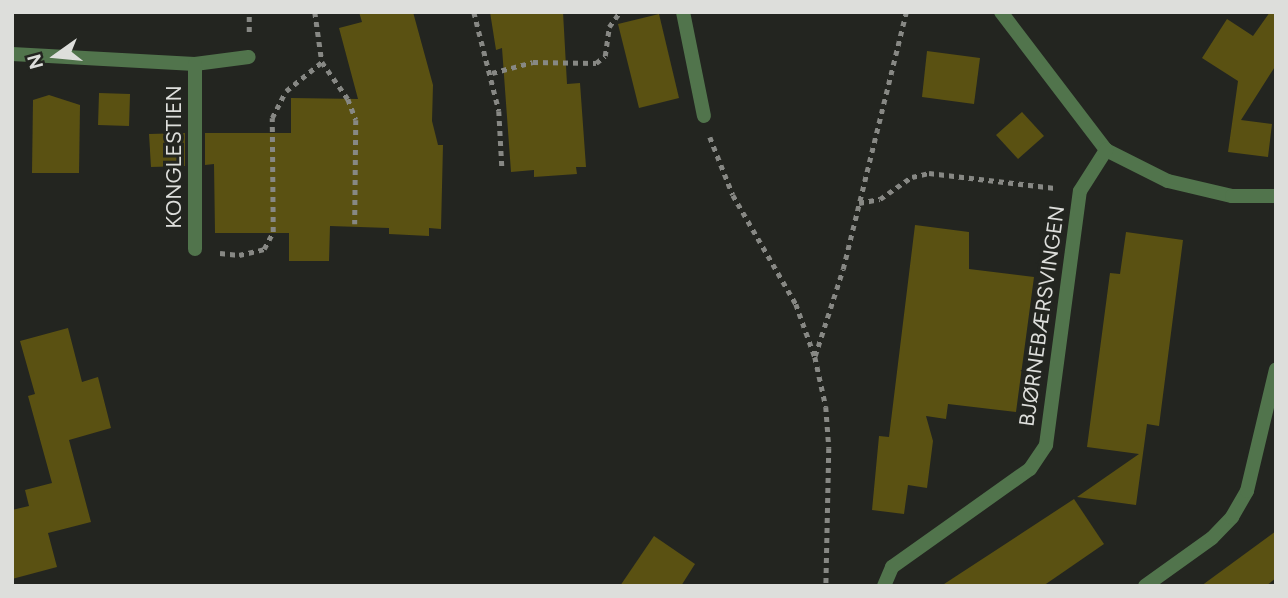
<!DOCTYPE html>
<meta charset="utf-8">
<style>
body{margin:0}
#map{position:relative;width:1288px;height:598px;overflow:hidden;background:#232520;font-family:Figtree,sans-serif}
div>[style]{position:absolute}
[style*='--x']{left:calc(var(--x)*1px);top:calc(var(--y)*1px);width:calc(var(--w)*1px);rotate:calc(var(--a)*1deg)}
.building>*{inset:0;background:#5a5112}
.path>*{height:4.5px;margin-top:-2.25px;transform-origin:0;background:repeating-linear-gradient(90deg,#878884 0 5px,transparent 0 10px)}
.lane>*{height:14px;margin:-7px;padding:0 7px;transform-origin:7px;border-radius:7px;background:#51744c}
.street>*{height:14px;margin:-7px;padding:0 7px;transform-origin:7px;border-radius:7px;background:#51744c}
span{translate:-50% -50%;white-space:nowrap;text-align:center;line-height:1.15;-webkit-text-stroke:6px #232520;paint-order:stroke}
.street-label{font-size:21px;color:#dddedb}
.frame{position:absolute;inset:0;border:14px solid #dddedb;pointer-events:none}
.north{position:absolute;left:21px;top:21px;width:70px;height:70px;-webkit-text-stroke:5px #232520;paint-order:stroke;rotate:255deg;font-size:19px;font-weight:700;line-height:28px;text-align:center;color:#dddedb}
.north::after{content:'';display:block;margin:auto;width:24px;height:32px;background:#dddedb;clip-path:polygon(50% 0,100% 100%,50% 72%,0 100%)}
</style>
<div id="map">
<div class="building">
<i style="clip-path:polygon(359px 12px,413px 12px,433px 85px,432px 121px,438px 145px,443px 145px,441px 229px,429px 228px,429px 236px,389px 234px,389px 228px,330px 226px,329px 261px,289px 261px,289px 233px,215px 233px,214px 164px,205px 165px,205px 133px,291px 133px,291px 98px,358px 99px,339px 28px,362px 22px)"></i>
<i style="clip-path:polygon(490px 12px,563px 12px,567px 84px,580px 83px,586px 167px,576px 167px,577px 174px,534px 177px,534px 170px,511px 172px,502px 48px,496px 50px)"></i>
<i style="clip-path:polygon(1270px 12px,1276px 12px,1276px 65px,1241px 120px,1272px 124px,1268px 157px,1228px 152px,1238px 81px,1202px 58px,1227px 19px,1253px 36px)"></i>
<i style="clip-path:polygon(659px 14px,679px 98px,639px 108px,618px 24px)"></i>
<i style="clip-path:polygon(927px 51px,980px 58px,974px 104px,922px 97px)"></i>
<i style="clip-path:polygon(99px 93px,130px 94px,129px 126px,98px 125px)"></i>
<i style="clip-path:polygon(49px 95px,80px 105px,79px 173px,32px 173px,33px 100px)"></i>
<i style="clip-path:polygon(1022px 112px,1044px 136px,1018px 159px,996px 135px)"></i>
<i style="clip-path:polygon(185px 133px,185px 166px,151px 167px,149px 134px)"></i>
<i style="clip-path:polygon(915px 225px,969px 232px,969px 269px,1034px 277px,1016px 412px,948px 404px,946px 419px,926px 416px,933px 441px,927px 488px,908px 485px,904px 514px,872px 510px,879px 436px,889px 437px)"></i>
<i style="clip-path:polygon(1126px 232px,1183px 240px,1159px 426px,1147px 424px,1136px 505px,1077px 497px,1139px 454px,1087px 447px,1110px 273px,1120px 274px)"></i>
<i style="clip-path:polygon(68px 328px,82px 382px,98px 377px,111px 428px,69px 440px,91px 522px,48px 533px,57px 567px,12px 579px,12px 510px,29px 506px,25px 490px,52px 483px,28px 396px,35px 394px,20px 341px)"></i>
<i style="clip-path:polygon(1074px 499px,1104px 544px,1043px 586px,941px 586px)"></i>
<i style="clip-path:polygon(1276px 531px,1276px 578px,1266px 586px,1201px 586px)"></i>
<i style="clip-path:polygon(654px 536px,695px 564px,681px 586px,620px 586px)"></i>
</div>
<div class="path">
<i style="--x:315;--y:12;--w:50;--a:82"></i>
<i style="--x:322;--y:62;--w:45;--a:54.9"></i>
<i style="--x:348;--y:99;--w:22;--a:69"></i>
<i style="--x:356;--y:120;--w:104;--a:90.6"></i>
<i style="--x:474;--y:12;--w:102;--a:75.8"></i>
<i style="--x:499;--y:111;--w:55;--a:86.9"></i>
<i style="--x:249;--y:32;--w:20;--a:-90"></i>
<i style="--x:492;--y:73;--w:42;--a:-15"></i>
<i style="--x:533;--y:62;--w:63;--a:0.9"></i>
<i style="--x:596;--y:63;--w:11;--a:-38"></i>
<i style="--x:605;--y:56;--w:29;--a:-82"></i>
<i style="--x:609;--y:27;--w:19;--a:-54"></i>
<i style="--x:710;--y:137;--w:62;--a:68.4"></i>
<i style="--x:733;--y:195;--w:126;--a:60"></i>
<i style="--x:796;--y:304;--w:56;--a:70.3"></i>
<i style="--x:815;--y:357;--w:51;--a:77.6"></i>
<i style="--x:826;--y:407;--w:41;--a:85.8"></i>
<i style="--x:829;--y:448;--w:138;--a:91.2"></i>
<i style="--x:859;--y:203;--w:21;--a:-11"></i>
<i style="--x:880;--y:199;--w:39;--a:-35"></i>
<i style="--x:912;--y:177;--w:17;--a:-13"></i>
<i style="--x:929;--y:173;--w:127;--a:6.8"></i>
<i style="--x:220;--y:253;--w:19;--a:6"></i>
<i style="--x:239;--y:255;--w:26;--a:-13"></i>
<i style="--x:264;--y:249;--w:19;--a:-62"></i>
<i style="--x:273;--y:232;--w:114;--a:-90.5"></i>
<i style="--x:272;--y:118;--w:30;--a:-63"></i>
<i style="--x:286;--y:91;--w:46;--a:-38.9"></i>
<i style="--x:815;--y:356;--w:91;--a:-72.2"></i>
<i style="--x:843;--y:269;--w:265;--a:-76.2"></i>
</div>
<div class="lane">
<i style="--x:683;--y:12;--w:106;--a:78.6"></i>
</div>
<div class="street">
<i style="--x:1001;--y:12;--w:173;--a:52.7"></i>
<i style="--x:1106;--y:150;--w:69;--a:26.6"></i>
<i style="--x:1168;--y:181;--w:66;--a:13.2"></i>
<i style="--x:1232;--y:196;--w:44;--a:0"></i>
<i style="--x:12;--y:54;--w:183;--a:3.1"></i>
<i style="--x:195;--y:64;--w:54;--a:-7.4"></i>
<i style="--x:195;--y:249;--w:185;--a:-90"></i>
<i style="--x:884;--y:586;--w:21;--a:-67"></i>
<i style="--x:892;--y:567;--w:169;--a:-35.4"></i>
<i style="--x:1030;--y:469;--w:29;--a:-56"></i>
<i style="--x:1046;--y:445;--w:256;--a:-82.4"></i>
<i style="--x:1080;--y:191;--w:49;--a:-57.6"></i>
<i style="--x:1145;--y:586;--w:82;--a:-35.6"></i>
<i style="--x:1212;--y:538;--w:29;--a:-46"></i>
<i style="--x:1232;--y:517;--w:30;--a:-60"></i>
<i style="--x:1247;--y:491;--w:125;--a:-76.6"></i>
</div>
<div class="street-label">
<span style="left:174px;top:157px;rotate:-90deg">KONGLESTIEN</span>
<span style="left:1042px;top:316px;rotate:-82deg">BJØRNEBÆRSVINGEN</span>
</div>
<div class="frame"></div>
<div class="north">N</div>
</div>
